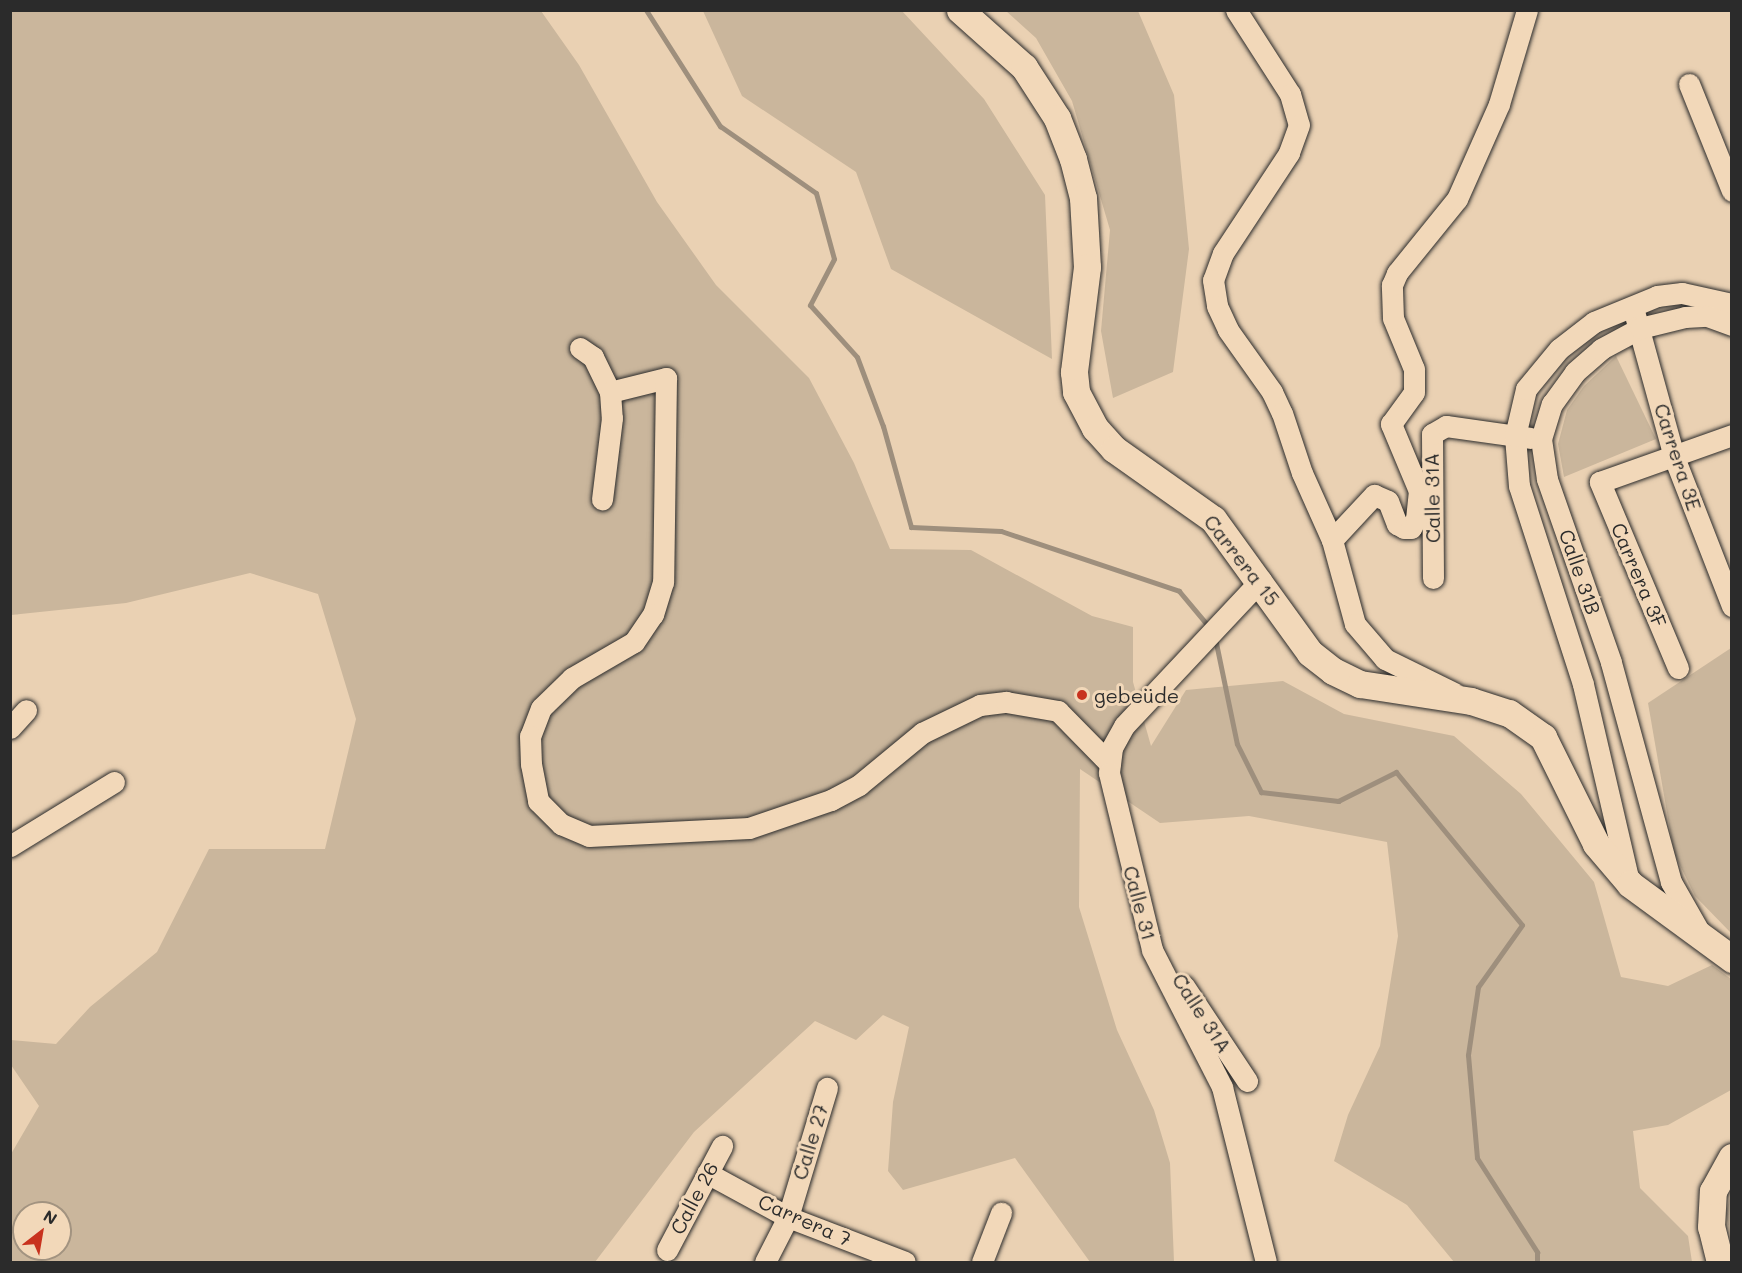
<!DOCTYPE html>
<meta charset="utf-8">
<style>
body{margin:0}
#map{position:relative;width:1742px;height:1273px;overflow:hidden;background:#ead1b3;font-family:Mali,sans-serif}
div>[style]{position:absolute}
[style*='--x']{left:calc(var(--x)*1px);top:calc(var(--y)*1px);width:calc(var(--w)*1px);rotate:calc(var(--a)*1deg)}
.green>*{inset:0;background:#cab69c}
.stream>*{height:5px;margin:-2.5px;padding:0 2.5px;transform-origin:2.5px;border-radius:2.5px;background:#9e8f7d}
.roads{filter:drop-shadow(0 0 2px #2b2b2b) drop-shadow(0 0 2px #2b2b2b)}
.minor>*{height:21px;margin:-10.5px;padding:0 10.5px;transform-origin:10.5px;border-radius:10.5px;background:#f2d8b9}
.major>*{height:27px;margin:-13.5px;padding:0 13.5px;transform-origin:13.5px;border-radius:13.5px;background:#f2d8b9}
.dots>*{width:16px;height:16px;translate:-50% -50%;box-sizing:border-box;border:3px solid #f2d8b9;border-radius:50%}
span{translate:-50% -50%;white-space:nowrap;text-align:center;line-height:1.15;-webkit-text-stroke:6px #f2d8b9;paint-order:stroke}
.street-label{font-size:20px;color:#2b2b2b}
.poi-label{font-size:20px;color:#2b2b2b}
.left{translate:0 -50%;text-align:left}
.frame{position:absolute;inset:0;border:12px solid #2b2b2b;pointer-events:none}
.north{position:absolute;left:12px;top:1201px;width:60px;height:60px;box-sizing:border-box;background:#f2d8b9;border:2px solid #a29380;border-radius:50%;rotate:31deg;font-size:16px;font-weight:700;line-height:24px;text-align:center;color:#2b2b2b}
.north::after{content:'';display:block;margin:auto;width:21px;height:27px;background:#c8321e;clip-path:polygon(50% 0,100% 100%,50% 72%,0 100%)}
</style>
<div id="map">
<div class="green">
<i style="clip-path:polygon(evenodd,10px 11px,541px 11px,579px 65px,657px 202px,716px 285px,809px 378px,854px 463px,890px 549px,971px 550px,1092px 616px,1133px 627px,1133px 682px,1151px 746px,1186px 690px,1283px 681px,1344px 714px,1454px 736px,1521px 794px,1594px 882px,1621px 977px,1668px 986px,1712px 965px,1731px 979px,1731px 1090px,1668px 1125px,1633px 1131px,1640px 1188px,1688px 1236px,1692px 1262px,1454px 1262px,1407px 1205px,1334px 1161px,1348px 1115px,1380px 1046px,1398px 936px,1387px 842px,1249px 816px,1160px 823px,1080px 769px,1079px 907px,1117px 1030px,1154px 1110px,1170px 1163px,1174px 1262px,1090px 1262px,1015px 1158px,903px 1190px,888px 1171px,893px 1102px,909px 1027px,883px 1015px,856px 1040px,815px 1021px,694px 1132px,595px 1262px,11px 1262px,11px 1154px,39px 1106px,11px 1065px,11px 1040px,56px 1044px,90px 1007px,157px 952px,209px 849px,325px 849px,356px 719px,318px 594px,250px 573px,126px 603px,11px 615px,10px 11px,24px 1213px,60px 1213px,60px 1249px,24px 1249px,24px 1213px)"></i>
<i style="clip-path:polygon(703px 11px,902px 11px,984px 99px,1045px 195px,1052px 359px,891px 269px,856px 172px,742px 96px)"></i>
<i style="clip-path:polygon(1006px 11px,1138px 11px,1174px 95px,1189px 249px,1173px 372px,1113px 398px,1101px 331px,1110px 230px,1072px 101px,1036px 38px)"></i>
<i style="clip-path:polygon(1616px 356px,1656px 439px,1564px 477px,1558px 444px,1567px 410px,1584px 386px)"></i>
<i style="clip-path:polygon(1731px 648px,1731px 933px,1695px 896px,1674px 853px,1648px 703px)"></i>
<i style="clip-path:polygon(1731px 1192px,1731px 1240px,1726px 1214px)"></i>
</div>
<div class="stream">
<i style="--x:646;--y:10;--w:138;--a:57.5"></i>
<i style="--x:720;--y:126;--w:117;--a:34.9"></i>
<i style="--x:816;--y:193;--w:68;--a:74.7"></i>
<i style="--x:834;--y:259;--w:52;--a:117.6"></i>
<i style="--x:810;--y:305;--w:70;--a:47.9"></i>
<i style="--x:857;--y:357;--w:74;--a:69.4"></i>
<i style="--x:883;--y:426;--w:105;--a:74.5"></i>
<i style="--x:911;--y:527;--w:90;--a:2.5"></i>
<i style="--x:1001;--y:531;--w:188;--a:18.6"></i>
<i style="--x:1179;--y:591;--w:48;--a:50"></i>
<i style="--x:1215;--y:638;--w:108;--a:78.3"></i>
<i style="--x:1237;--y:744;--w:54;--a:63.4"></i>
<i style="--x:1261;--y:792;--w:78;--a:6.7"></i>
<i style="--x:1338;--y:801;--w:65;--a:-26.6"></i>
<i style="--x:1396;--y:772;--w:198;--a:50.5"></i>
<i style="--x:1522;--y:925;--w:76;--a:125.4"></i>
<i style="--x:1478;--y:987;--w:69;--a:98.4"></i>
<i style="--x:1468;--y:1055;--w:103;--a:85"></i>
<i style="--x:1477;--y:1158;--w:112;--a:57.4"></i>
<i style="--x:1537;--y:1252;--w:10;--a:90"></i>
</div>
<div class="roads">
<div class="minor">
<i style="--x:1236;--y:10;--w:100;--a:57.3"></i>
<i style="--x:1290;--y:94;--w:32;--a:74"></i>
<i style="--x:1299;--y:125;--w:30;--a:110"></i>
<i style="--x:1289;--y:153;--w:120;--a:123.4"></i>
<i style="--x:1223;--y:253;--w:29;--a:110"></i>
<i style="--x:1213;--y:280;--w:26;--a:81"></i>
<i style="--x:1217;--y:306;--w:26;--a:65"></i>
<i style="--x:1228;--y:330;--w:76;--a:54.6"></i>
<i style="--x:1272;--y:392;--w:23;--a:65"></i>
<i style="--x:1282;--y:413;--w:63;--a:71.6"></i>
<i style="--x:1302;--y:473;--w:73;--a:65.9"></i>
<i style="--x:1332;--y:540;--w:87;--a:74.7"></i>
<i style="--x:1355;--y:624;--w:46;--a:49.4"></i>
<i style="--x:1385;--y:659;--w:77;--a:26.2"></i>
<i style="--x:1689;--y:84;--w:115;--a:68.1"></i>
<i style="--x:1635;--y:315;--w:147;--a:74.6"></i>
<i style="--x:1674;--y:457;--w:160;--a:68.7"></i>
<i style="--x:580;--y:348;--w:16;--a:35"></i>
<i style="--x:593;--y:357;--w:39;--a:64"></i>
<i style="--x:610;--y:392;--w:26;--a:86"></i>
<i style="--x:612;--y:418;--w:82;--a:97"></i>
<i style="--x:610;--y:392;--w:58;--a:-14"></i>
<i style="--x:666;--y:378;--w:204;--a:90.8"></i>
<i style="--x:663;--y:582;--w:34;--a:107"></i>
<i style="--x:653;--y:614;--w:34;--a:124"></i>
<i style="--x:634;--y:642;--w:72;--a:149.9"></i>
<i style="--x:572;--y:678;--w:43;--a:135.9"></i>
<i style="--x:541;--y:708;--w:30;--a:111"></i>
<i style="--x:530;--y:736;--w:28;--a:88"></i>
<i style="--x:531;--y:764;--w:38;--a:79"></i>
<i style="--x:538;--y:801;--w:33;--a:45"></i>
<i style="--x:561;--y:824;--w:30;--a:23"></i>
<i style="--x:589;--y:836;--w:160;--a:-2.9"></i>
<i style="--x:749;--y:828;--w:87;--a:-18.9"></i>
<i style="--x:831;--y:800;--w:32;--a:-28"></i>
<i style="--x:859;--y:785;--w:82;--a:-39.5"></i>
<i style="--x:922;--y:733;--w:64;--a:-25.8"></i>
<i style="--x:980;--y:705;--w:26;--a:-7"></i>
<i style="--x:1006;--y:702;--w:53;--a:9.8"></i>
<i style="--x:1058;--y:711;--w:74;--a:45.5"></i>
<i style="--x:1332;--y:540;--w:62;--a:-47"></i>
<i style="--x:1374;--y:495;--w:15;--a:23"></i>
<i style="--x:1388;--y:501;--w:25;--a:69"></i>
<i style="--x:1397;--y:524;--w:8;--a:30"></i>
<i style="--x:1404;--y:528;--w:7;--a:0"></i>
<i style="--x:1411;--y:528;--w:10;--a:-61"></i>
<i style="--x:1416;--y:519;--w:28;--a:-84"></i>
<i style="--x:1419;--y:491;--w:73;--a:-112.7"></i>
<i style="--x:1391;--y:424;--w:39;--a:-54"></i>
<i style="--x:1414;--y:392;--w:23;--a:-90"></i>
<i style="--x:1414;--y:369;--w:55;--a:-112.4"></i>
<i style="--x:1393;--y:318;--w:33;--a:-92"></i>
<i style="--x:1392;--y:285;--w:13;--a:-67"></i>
<i style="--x:1397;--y:273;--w:95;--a:-51"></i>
<i style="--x:1457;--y:199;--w:104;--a:-66.1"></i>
<i style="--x:1499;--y:104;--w:98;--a:-73.4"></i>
<i style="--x:1433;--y:578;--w:144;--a:-90.4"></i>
<i style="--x:1432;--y:434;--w:16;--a:-30"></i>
<i style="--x:1446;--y:426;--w:85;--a:8.1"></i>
<i style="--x:1261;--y:580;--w:200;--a:133.2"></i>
<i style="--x:1124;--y:726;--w:25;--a:119"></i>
<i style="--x:1112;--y:748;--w:25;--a:97"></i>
<i style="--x:1109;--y:773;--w:182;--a:76.3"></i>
<i style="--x:1152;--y:950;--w:154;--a:62.9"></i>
<i style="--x:1222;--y:1087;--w:180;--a:75.9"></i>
<i style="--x:1678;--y:668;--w:202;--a:-112.8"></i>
<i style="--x:1600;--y:482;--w:140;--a:-19.6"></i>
<i style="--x:10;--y:728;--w:24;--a:-48"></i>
<i style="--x:10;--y:846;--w:122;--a:-31.6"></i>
<i style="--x:1629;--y:882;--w:203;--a:-103.1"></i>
<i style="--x:1583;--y:684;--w:208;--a:-107.9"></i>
<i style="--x:1519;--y:486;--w:50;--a:-94.6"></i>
<i style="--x:1515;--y:436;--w:48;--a:-76.8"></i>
<i style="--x:1526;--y:389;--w:52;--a:-50.5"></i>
<i style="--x:1559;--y:349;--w:44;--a:-37.6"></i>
<i style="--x:1594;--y:322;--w:68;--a:-22.4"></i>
<i style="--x:1657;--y:296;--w:25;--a:-7"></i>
<i style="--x:1682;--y:293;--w:51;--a:12.4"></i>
<i style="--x:1700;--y:933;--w:59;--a:-119.6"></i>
<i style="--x:1671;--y:882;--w:228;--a:-105.3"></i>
<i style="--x:1611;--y:662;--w:194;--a:-109.3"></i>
<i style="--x:1547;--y:479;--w:40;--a:-98.5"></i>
<i style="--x:1541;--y:439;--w:37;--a:-73"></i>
<i style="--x:1552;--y:404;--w:39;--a:-54"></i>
<i style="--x:1575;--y:372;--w:35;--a:-41"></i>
<i style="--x:1601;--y:349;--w:44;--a:-28.3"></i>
<i style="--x:1640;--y:328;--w:46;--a:-13.7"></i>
<i style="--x:1685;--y:317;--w:22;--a:-3"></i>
<i style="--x:1707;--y:316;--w:27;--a:20"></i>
<i style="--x:1184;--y:986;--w:114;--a:56.4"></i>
<i style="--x:707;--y:1173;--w:92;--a:28.5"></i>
<i style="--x:788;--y:1217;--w:125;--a:21"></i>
<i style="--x:667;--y:1250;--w:118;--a:-62.1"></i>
<i style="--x:765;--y:1262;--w:51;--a:-62.9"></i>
<i style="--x:788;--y:1217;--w:135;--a:-73.2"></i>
<i style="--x:982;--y:1262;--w:53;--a:-68.8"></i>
</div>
<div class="major">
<i style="--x:960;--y:10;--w:86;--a:41.7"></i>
<i style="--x:1024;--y:67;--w:61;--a:57.1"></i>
<i style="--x:1057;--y:118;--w:44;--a:68.7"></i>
<i style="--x:1073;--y:159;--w:40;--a:75.6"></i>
<i style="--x:1083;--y:198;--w:69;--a:86.7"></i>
<i style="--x:1087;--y:267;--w:106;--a:97.1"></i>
<i style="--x:1074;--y:372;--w:20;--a:84"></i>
<i style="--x:1076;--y:392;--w:41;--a:62.2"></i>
<i style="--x:1095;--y:428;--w:28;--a:48"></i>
<i style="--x:1114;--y:449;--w:121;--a:35.3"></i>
<i style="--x:1213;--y:519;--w:165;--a:54.1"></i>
<i style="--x:1310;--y:653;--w:29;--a:38"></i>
<i style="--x:1333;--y:671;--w:30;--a:26"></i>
<i style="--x:1360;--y:684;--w:112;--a:8.7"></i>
<i style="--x:1471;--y:701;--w:40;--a:18"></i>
<i style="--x:1509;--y:713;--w:42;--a:35.2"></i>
<i style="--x:1543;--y:737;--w:119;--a:63.6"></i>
<i style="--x:1596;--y:844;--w:52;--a:49.6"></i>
<i style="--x:1630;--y:884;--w:127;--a:36.3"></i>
<i style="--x:1720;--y:1262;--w:36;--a:-104"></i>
<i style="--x:1711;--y:1227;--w:36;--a:-87"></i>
<i style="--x:1713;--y:1191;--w:39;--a:-61"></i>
</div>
</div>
<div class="dots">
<i style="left:1082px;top:695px;background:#c8321e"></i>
</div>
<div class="street-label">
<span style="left:1678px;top:457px;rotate:72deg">Carrera 3E</span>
<span style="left:1432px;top:498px;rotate:-91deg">Calle 31A</span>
<span style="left:1242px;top:560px;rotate:52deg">Carrera 15</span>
<span style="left:1580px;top:572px;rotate:71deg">Calle 31B</span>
<span style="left:1639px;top:575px;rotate:67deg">Carrera 3F</span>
<span style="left:1140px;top:903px;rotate:75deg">Calle 31</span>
<span style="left:1202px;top:1013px;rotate:57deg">Calle 31A</span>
<span style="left:810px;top:1142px;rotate:-73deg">Calle 27</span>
<span style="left:694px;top:1198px;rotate:-62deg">Calle 26</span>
<span style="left:805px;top:1220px;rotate:24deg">Carrera 7</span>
</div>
<div class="poi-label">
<span class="left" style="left:1094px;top:695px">gebeüde</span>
</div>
<div class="frame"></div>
<div class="north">N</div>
</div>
